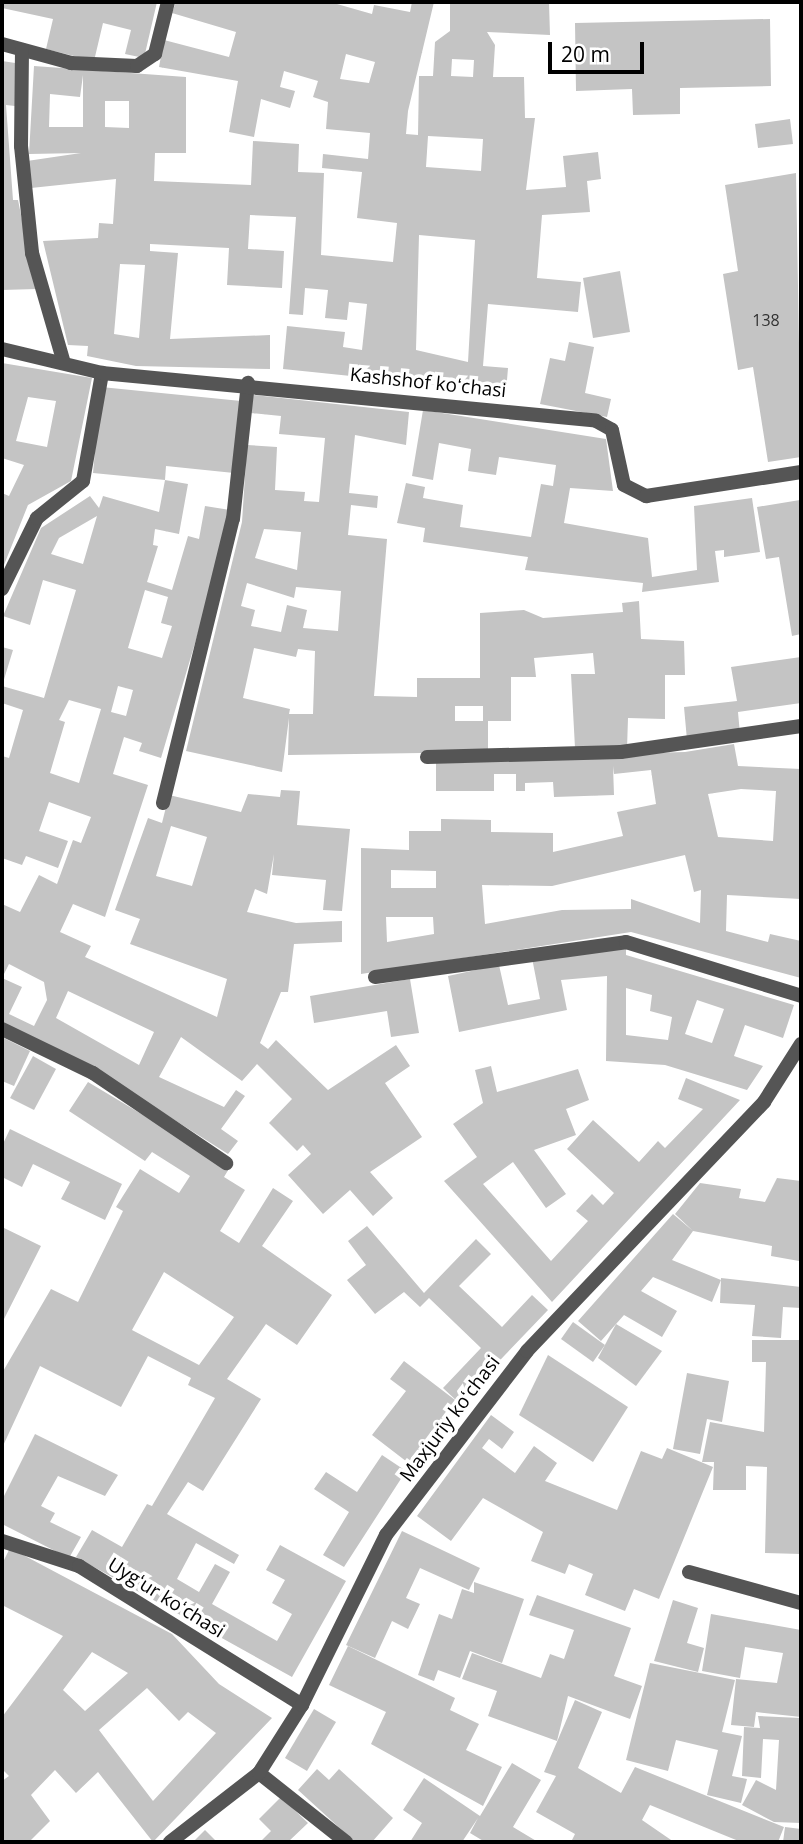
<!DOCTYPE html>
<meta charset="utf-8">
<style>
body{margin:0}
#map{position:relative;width:803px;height:1844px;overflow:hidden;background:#fff;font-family:"Open Sans",sans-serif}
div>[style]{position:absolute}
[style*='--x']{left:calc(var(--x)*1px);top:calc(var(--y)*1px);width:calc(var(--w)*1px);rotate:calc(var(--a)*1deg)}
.building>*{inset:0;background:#c4c4c4}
.service>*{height:14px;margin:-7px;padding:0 7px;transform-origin:7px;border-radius:7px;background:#555}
.minor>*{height:14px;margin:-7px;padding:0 7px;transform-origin:7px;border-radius:7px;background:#555}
.tertiary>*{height:14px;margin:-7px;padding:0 7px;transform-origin:7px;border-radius:7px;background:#555}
span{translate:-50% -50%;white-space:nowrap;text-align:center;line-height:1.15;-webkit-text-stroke:7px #fff;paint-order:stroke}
.number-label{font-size:16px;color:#313131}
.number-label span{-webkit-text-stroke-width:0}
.street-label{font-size:19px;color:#000}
.frame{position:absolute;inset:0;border:4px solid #000;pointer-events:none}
.scale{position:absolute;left:548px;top:42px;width:96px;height:32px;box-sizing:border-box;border:4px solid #000;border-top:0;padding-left:9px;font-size:21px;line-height:24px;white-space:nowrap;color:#000;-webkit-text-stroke:5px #fff;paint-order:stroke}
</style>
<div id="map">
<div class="building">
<i style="clip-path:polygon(4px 2px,157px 2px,144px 58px,125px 54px,131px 30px,103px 23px,94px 61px,46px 49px,53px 19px,2px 8px)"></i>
<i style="clip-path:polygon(evenodd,176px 2px,330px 2px,372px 14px,374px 5px,410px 12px,412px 2px,434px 2px,408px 111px,406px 134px,418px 135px,419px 76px,433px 76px,435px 42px,450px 31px,450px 2px,549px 2px,550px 35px,487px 32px,495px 45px,493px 77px,524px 77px,525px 118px,535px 118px,526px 190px,566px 187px,563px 156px,598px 152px,601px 179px,587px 181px,590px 212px,542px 215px,537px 278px,581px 282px,578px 312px,488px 304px,483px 366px,508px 368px,506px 392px,283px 369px,287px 326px,345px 332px,343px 347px,362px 350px,367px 304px,349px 302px,347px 320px,325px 318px,328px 290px,305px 288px,303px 315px,289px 314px,296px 217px,250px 215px,248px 249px,284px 251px,282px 288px,227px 285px,229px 248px,150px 244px,150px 251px,178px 253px,170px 339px,270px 335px,270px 369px,136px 366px,87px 356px,88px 346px,68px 345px,43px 241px,98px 238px,99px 223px,113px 224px,116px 179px,31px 188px,27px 161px,81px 153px,29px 154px,34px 66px,186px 77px,186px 153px,155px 153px,154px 181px,251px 185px,253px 141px,299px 144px,298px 172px,324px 173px,321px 255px,393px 262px,397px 223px,357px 218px,362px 172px,322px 168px,323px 154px,368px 159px,370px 133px,326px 129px,328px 102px,313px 97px,318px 81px,284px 71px,280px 87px,295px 91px,290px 108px,261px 99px,254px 137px,229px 132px,238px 81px,159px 67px,164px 40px,229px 57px,236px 32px,172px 13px,176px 2px,346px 54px,375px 62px,369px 83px,340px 79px,346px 54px,176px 2px,452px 59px,474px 60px,473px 77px,451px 76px,452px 59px,176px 2px,83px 75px,83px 127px,49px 127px,50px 94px,80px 97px,83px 75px,176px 2px,105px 101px,129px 101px,129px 128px,105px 127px,105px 101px,176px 2px,428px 136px,483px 139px,481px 171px,426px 167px,428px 136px,176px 2px,419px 235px,475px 240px,468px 362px,416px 350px,419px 235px,176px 2px,120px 264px,145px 265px,139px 338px,114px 334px,120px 264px)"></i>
<i style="clip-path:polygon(770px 19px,771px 86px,680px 88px,680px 114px,633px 115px,632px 89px,576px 91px,575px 23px)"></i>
<i style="clip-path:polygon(2px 61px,22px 64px,15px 106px,6px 105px,13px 200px,18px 200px,36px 289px,2px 290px)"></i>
<i style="clip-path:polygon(790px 119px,793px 144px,758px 148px,755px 124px)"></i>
<i style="clip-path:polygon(796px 173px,801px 457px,768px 462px,753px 367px,738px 370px,723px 274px,738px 271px,725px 185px)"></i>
<i style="clip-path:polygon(620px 271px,630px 332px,593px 338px,583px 278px)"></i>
<i style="clip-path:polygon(569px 342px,594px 347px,585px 393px,611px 399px,607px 417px,540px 404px,550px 358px,565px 361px)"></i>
<i style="clip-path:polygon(evenodd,2px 363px,92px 378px,71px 481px,28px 505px,2px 570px,2px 493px,9px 496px,24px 465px,2px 458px,2px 363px,28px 397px,56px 401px,47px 447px,16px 441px,28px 397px)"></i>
<i style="clip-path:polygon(101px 387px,241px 401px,234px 473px,166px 466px,165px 480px,93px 473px)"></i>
<i style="clip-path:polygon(evenodd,253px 395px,409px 412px,406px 445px,355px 435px,349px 493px,378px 496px,377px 508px,351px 505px,348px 535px,387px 539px,374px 696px,417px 697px,417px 678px,480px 678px,480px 613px,524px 610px,543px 618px,623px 612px,622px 603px,639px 601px,641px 639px,684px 641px,685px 675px,665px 675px,665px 719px,628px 718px,627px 749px,575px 748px,571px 674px,595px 674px,593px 653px,534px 658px,536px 677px,511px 677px,511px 721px,488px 721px,488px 752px,288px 755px,289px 718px,282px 772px,186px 751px,242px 522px,247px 445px,277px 447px,275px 490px,305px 492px,304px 501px,319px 502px,325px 438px,279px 434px,281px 416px,251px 413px,253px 395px,264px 529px,301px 532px,297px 570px,255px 558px,264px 529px,253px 395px,247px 583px,294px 598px,296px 587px,341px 591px,338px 631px,303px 628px,307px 610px,287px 605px,281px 632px,251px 626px,255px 610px,241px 606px,247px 583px,253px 395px,254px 648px,296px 657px,298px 649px,315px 651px,313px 714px,289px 714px,290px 709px,243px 698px,254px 648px,253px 395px,455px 706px,483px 706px,483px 721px,455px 721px,455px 706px)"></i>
<i style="clip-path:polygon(423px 410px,606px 439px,613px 491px,570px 488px,564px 523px,648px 538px,652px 577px,697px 570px,694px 506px,752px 498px,760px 552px,724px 557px,724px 550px,715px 551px,719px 582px,642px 592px,643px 583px,525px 570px,528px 557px,423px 542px,425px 528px,397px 523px,406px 483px,425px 487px,423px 498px,463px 505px,460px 527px,531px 537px,541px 484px,553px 486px,556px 465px,499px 457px,496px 475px,468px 471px,471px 449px,439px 443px,433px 480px,412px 476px)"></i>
<i style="clip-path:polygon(evenodd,165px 480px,188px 484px,179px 534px,155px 529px,153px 545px,158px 546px,147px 582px,172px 590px,188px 536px,199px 539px,205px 506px,230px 510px,224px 545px,161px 758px,139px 751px,142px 743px,124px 737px,113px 774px,148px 785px,105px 917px,73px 904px,60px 932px,91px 946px,85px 957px,217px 1017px,227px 979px,130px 944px,140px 919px,115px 910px,148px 818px,162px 823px,169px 795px,241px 812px,248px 794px,280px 797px,281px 790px,300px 791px,297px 825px,350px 829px,342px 911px,323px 910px,326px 880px,272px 875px,274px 854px,267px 894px,255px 889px,247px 912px,296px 923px,342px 921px,342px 942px,294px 944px,288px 992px,281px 992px,260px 1043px,268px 1049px,276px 1040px,328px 1090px,396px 1045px,410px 1066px,385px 1083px,422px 1137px,370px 1172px,393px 1198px,373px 1216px,350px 1190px,323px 1214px,288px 1175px,311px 1154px,303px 1145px,297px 1151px,269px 1123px,292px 1099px,257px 1064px,242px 1081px,181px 1037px,159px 1077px,224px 1107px,236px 1090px,245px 1096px,221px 1129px,238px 1141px,228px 1154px,88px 1065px,2px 1023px,2px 904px,20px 912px,39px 875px,57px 884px,73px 840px,81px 843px,91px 817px,49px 802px,39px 831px,68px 841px,58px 868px,26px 856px,22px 865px,2px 858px,2px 756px,9px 758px,23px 710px,2px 703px,2px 647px,13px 650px,2px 686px,44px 698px,76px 590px,43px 580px,30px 625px,3px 616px,41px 528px,90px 496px,99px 508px,103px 496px,159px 512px,165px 480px,97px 516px,83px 564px,51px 554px,59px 538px,97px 516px,165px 480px,145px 590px,168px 597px,161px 623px,172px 626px,162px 658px,128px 648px,145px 590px,165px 480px,118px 686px,133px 690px,126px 716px,111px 712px,118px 686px,165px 480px,69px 700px,101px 709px,79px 783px,50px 773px,65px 722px,59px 720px,69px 700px,165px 480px,171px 826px,207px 837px,192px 886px,156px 876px,171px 826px,165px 480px,9px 964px,44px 982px,47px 1000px,34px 1026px,9px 1014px,22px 987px,2px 978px,9px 964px,165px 480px,68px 991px,154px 1032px,139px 1065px,56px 1018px,68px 991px)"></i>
<i style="clip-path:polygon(800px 500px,801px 634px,792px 636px,779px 557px,766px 559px,757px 507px)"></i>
<i style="clip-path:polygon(801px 657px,801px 703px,738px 712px,740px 734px,687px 740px,684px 707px,737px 701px,731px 667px)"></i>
<i style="clip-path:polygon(evenodd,734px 744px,738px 766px,801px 769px,801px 899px,727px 895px,726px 931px,768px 942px,770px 934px,801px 941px,801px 978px,631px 932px,361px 974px,361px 848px,409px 850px,409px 831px,441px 831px,441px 819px,491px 820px,491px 832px,553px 833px,553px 852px,623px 836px,617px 812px,656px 804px,651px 770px,614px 774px,613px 766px,614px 795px,554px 797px,553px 782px,525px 783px,525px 791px,516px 791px,516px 774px,494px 774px,494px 791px,436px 791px,436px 759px,685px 752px,734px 744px,741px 789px,776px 791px,773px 841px,718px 837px,708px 794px,741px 789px,734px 744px,685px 855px,694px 892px,701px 890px,700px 923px,631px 899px,631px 909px,562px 910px,485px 924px,482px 885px,552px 886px,685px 855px,734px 744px,391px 870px,436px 871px,436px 888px,391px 888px,391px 870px,734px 744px,386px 917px,433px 917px,434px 934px,387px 942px,386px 917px)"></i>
<i style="clip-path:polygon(evenodd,626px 948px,626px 955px,794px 1005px,783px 1038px,745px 1025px,734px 1056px,763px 1066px,747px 1090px,665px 1065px,606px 1061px,607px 976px,561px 980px,567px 1010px,459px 1032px,448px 976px,499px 965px,508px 1005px,540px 999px,532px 958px,626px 948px,626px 988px,652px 995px,650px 1011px,672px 1017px,668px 1040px,626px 1035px,626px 988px,626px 948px,697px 1000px,724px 1009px,712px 1043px,685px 1034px,697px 1000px)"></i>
<i style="clip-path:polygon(410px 979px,419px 1033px,391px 1037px,387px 1011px,314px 1023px,310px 996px)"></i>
<i style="clip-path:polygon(2px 1037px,30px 1051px,14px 1086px,2px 1081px)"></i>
<i style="clip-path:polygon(33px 1056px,56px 1069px,34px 1110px,10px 1098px)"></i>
<i style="clip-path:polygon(491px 1066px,497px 1092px,578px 1069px,589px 1100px,566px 1109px,576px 1135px,534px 1150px,566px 1194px,546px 1208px,513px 1162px,483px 1184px,551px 1261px,588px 1221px,576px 1211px,592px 1194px,603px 1205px,614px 1193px,567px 1149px,593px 1120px,639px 1162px,658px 1141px,665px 1148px,703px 1109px,678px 1099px,686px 1078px,740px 1100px,552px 1302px,444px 1181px,477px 1157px,453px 1124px,483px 1103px,475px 1070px)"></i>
<i style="clip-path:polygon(evenodd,88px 1082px,230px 1167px,224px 1177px,245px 1190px,220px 1231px,239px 1243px,273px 1188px,293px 1201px,262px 1246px,332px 1295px,297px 1345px,266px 1324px,227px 1379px,261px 1399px,203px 1491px,188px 1482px,167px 1514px,239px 1555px,234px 1564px,196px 1543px,177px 1579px,199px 1592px,215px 1564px,230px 1572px,212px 1604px,277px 1641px,292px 1614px,272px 1603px,285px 1580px,266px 1570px,280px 1545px,346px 1581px,292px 1677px,76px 1557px,92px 1530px,122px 1547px,147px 1504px,152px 1506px,215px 1398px,188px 1385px,191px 1378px,148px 1356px,121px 1407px,40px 1366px,2px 1448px,2px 1373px,51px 1289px,78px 1302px,123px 1211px,116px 1207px,140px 1169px,179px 1193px,190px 1176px,152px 1152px,145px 1161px,69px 1111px,88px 1082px,164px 1272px,234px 1317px,199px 1365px,132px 1330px,164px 1272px)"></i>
<i style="clip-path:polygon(10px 1129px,122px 1184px,105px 1220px,61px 1199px,70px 1182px,33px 1164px,22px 1187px,2px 1177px,2px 1146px)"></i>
<i style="clip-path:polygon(777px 1178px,801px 1181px,799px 1261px,771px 1256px,772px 1246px,693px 1231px,672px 1260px,721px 1280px,712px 1302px,653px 1277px,641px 1291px,677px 1311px,662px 1337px,624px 1315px,601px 1341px,578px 1321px,673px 1214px,693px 1231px,675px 1214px,700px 1183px,741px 1189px,739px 1198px,765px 1202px)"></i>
<i style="clip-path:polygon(367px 1226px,424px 1293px,476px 1239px,491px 1254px,459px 1286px,502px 1327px,532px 1295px,548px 1310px,459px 1403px,411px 1465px,372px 1435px,406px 1391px,390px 1379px,404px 1361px,459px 1403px,443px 1388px,481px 1348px,429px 1298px,420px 1307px,404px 1292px,375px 1314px,347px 1280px,366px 1265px,348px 1241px)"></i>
<i style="clip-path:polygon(2px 1227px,41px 1246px,2px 1323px,4px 1272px)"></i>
<i style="clip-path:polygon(721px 1278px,801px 1287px,801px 1308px,783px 1307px,781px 1338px,752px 1336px,755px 1305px,720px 1303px)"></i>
<i style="clip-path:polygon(573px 1322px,605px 1345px,593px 1362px,561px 1339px)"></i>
<i style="clip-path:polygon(616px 1324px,662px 1351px,636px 1386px,598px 1358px)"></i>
<i style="clip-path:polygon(752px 1340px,801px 1340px,801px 1554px,765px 1553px,767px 1467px,746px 1466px,746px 1490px,713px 1490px,714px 1462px,702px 1462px,710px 1422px,764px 1432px,766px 1362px,752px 1362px)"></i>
<i style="clip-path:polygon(548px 1355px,628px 1407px,593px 1462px,519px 1415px)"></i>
<i style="clip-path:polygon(687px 1373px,729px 1381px,722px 1422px,707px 1419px,700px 1454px,673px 1449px)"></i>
<i style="clip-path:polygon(491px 1415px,514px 1432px,502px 1449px,489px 1439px,482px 1448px,515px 1473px,534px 1446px,557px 1463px,545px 1481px,617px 1510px,641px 1451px,662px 1459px,667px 1448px,713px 1467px,659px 1599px,634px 1589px,625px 1611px,585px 1595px,593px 1574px,569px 1564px,565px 1574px,531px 1561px,543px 1532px,483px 1498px,451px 1541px,417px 1516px)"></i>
<i style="clip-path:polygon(35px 1434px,118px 1475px,105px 1496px,58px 1476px,41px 1506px,55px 1513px,50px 1522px,81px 1537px,69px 1558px,2px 1524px,2px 1500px)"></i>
<i style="clip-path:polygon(382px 1455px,406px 1471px,344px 1567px,323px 1555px,349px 1512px,314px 1489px,326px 1472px,357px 1492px)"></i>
<i style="clip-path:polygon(402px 1531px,480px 1568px,469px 1590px,420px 1568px,406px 1598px,420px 1604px,408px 1629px,392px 1621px,375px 1658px,346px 1645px)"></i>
<i style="clip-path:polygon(evenodd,10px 1548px,172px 1634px,219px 1684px,272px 1718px,153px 1842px,98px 1772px,76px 1793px,55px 1770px,31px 1795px,50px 1821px,29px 1842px,2px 1842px,2px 1781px,9px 1776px,2px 1769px,2px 1717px,63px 1636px,2px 1605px,2px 1564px,10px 1548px,92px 1652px,128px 1673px,85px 1711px,63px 1690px,92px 1652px,10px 1548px,147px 1688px,179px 1721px,188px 1712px,216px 1733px,153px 1801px,99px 1730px,147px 1688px)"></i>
<i style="clip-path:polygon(474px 1582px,524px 1599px,502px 1663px,470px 1651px,460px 1678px,438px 1670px,434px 1681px,418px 1675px,439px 1614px,452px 1619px,462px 1589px,474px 1593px)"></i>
<i style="clip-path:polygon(537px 1595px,631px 1628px,614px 1676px,642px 1686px,630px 1719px,568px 1696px,557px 1741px,488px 1716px,497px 1691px,462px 1679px,472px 1653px,541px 1678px,550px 1654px,564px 1659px,574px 1630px,529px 1615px)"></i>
<i style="clip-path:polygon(673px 1600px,698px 1608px,687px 1643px,704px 1648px,698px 1672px,654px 1661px)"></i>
<i style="clip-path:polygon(711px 1614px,801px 1630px,801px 1717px,756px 1712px,754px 1727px,731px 1725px,736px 1679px,777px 1683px,783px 1653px,745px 1647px,740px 1678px,702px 1671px)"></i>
<i style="clip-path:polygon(348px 1646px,455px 1698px,450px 1710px,479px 1724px,466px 1750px,502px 1767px,483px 1806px,371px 1744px,386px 1712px,329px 1685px)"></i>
<i style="clip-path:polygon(650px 1663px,735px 1680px,722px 1732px,742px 1736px,732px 1776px,747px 1779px,741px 1803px,707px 1795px,718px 1750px,676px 1740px,668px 1771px,626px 1760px)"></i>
<i style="clip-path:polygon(575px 1700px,602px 1712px,578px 1768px,621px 1793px,635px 1767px,784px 1827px,778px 1842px,741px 1842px,650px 1805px,642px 1820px,674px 1842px,571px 1842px,575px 1834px,536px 1812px,556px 1776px,544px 1772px)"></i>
<i style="clip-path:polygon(314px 1709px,336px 1722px,307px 1771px,285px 1758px)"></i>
<i style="clip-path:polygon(758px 1716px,801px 1718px,801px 1823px,774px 1822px,742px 1805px,756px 1780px,776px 1790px,779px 1740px,763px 1739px,761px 1778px,742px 1776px,744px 1727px,760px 1728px)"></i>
<i style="clip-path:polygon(512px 1763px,541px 1780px,513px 1827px,538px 1842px,485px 1842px,470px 1833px,478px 1818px,462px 1842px,410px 1842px,422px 1823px,403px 1810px,424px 1778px,480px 1816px)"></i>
<i style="clip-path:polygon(317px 1769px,329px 1780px,339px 1769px,393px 1818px,372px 1842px,355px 1842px,298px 1790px)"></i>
<i style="clip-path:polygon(281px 1797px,308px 1823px,288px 1842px,260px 1842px,271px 1831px,259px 1819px)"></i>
<i style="clip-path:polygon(785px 1827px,801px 1829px,801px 1842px,783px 1842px)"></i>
<i style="clip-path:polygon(205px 1830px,217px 1842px,193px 1842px)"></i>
</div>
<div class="service">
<i style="--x:427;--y:757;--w:194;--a:-1.5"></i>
<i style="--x:621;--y:752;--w:182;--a:-8.2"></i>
</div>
<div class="minor">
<i style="--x:2;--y:44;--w:72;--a:15.4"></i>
<i style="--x:71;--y:63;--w:66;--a:2.6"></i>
<i style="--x:137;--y:66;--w:22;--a:-34"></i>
<i style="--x:155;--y:54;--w:54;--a:-76"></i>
<i style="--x:22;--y:50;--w:96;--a:90.6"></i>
<i style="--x:21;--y:146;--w:108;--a:84.1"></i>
<i style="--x:32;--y:253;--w:111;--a:73.8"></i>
<i style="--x:2;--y:589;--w:79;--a:-63.8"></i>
<i style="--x:37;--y:518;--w:59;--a:-38.8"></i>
<i style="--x:83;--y:481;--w:110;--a:-80"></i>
<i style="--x:163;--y:803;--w:292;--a:-76.2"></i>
<i style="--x:233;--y:519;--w:137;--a:-83.7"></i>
<i style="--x:375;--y:977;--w:253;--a:-7.9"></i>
<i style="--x:626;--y:942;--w:183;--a:17.1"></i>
<i style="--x:2;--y:1029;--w:101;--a:25.8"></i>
<i style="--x:93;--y:1073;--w:161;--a:34.1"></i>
<i style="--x:2;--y:1541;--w:81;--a:18"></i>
<i style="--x:79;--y:1566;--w:263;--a:31.9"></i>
<i style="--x:689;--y:1572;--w:116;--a:15.5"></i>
<i style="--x:259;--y:1773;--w:111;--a:38.4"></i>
</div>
<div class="tertiary">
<i style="--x:2;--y:349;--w:103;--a:13.5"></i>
<i style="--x:102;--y:373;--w:496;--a:5.5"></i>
<i style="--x:596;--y:421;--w:18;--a:29"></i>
<i style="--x:612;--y:430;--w:56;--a:77.7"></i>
<i style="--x:624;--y:485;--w:25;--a:27"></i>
<i style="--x:646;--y:496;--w:157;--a:-8.8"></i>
<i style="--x:170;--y:1842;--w:113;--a:-37.8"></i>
<i style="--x:259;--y:1773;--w:80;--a:-57.7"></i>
<i style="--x:302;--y:1705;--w:190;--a:-63.7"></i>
<i style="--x:386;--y:1535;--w:232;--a:-52.5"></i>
<i style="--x:527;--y:1351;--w:344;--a:-46.4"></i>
<i style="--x:764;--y:1102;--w:69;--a:-57.5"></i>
</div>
<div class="number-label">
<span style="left:766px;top:320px">138</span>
</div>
<div class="street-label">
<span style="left:428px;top:383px;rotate:6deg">Kashshof koʻchasi</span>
<span style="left:450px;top:1419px;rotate:-53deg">Maxjuriy koʻchasi</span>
<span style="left:166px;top:1598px;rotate:32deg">Uygʻur koʻchasi</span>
</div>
<div class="frame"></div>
<div class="scale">20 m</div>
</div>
